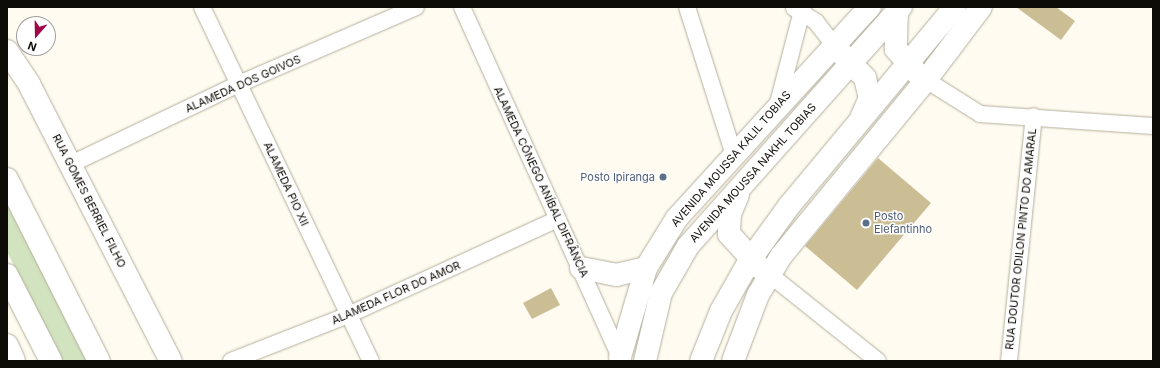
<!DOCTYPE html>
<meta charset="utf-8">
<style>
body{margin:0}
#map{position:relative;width:1160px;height:368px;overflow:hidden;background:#fffbf0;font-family:Inter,sans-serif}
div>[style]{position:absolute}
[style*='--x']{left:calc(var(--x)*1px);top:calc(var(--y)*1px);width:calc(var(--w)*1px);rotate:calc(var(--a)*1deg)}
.green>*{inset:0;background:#d1e4bf}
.building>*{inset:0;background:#ccbe94}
.roads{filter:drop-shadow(0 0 1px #b4af9d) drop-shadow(0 0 1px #b4af9d)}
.street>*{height:16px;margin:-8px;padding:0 8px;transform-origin:8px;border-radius:8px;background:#fff}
.secondary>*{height:22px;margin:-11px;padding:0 11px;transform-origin:11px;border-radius:11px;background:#fff}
.highway>*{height:22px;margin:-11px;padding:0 11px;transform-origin:11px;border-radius:11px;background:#fff}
.dots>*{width:11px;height:11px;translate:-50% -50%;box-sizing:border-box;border:2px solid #fff;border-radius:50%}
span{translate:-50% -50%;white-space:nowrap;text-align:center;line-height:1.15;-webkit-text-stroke:3px #fff;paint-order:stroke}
.street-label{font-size:11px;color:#0e0c07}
.service-label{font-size:11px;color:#4e5e75}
.right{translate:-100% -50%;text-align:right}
.left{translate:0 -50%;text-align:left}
.frame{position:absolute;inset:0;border:8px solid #0e0c07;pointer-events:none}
.north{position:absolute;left:16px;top:16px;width:40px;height:40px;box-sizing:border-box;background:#fff;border:1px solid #9f9e9c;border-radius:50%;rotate:200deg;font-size:11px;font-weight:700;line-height:16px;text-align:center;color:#0e0c07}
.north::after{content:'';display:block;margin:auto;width:14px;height:18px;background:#9f064a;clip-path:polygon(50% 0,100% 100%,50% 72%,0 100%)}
</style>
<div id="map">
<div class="green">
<i style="clip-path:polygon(7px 202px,87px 361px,62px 361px,7px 252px)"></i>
</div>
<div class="building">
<i style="clip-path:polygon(1016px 7px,1056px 7px,1075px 21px,1061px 40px)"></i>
<i style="clip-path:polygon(878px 158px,931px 203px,857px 290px,805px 246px)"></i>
<i style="clip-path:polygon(551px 288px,560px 305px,532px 319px,523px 303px)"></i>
</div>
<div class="roads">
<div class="street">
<i style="--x:202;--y:7;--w:392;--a:64.5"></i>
<i style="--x:462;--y:7;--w:388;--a:65.7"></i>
<i style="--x:687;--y:7;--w:155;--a:72.4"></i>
<i style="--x:794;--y:8;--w:26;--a:32"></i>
<i style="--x:816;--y:22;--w:31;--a:52"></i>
<i style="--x:926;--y:80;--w:64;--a:32.2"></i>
<i style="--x:980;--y:114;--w:173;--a:4"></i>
<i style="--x:778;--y:103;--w:99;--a:-75.4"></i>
<i style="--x:71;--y:164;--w:186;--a:-25.5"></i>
<i style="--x:239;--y:84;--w:193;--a:-23.5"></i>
<i style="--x:769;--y:274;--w:139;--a:38.6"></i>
<i style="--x:231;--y:361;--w:123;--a:-21.4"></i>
<i style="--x:346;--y:316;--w:233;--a:-24.6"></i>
<i style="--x:1009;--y:361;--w:246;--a:-84.2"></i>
</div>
<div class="secondary">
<i style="--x:897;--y:11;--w:38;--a:92"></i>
<i style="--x:896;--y:49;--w:35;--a:49"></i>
<i style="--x:840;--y:52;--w:36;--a:46"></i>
<i style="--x:865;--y:78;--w:21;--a:76"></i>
<i style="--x:870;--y:98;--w:22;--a:114"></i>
<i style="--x:738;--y:195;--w:21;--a:113"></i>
<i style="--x:730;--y:214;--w:20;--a:93"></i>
<i style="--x:729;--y:234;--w:46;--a:47.6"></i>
<i style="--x:581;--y:268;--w:36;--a:11"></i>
<i style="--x:616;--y:275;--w:31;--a:-13"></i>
<i style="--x:620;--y:357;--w:93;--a:-73.7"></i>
<i style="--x:646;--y:268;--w:59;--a:-58.2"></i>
<i style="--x:677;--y:218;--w:286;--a:-47.6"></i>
<i style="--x:645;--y:361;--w:70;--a:-76.8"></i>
<i style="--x:661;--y:293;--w:54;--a:-60.1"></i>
<i style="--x:688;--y:246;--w:320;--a:-48.3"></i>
<i style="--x:701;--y:361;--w:54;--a:-68.2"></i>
<i style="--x:721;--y:311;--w:59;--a:-60.4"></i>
<i style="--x:750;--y:260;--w:67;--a:-54.2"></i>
<i style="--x:789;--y:206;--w:259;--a:-50.2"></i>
<i style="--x:733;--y:361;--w:71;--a:-69.3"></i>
<i style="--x:758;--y:295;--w:45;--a:-59.5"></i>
<i style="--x:781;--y:256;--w:228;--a:-50.5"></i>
<i style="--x:926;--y:80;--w:91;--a:-53"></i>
</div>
<div class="highway">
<i style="--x:7;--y:51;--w:40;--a:56"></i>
<i style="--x:29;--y:84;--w:311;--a:62.9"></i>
<i style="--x:7;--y:179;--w:204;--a:63.2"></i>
<i style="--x:7;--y:275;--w:97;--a:62.9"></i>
<i style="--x:7;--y:345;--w:17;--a:66"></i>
</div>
</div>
<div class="dots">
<i style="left:663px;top:177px;background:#5c6f8a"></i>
<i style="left:866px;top:223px;background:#5c6f8a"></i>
</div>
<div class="street-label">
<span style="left:243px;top:84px;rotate:-24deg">ALAMEDA DOS GOIVOS</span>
<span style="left:731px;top:159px;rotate:-49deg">AVENIDA MOUSSA KALIL TOBIAS</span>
<span style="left:753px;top:173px;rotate:-48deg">AVENIDA MOUSSA NAKHL TOBIAS</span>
<span style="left:541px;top:182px;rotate:65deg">ALAMEDA CÔNEGO ANÍBAL DIFRÂNCIA</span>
<span style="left:286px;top:184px;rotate:65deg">ALAMEDA PIO XII</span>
<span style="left:89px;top:201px;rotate:63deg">RUA GOMES BERRIEL FILHO</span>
<span style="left:1021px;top:239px;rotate:-84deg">RUA DOUTOR ODILON PINTO DO AMARAL</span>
<span style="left:396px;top:293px;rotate:-24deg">ALAMEDA FLOR DO AMOR</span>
</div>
<div class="service-label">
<span class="right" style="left:655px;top:177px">Posto Ipiranga</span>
<span class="left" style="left:874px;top:223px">Posto<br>Elefantinho</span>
</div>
<div class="frame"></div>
<div class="north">N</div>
</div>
